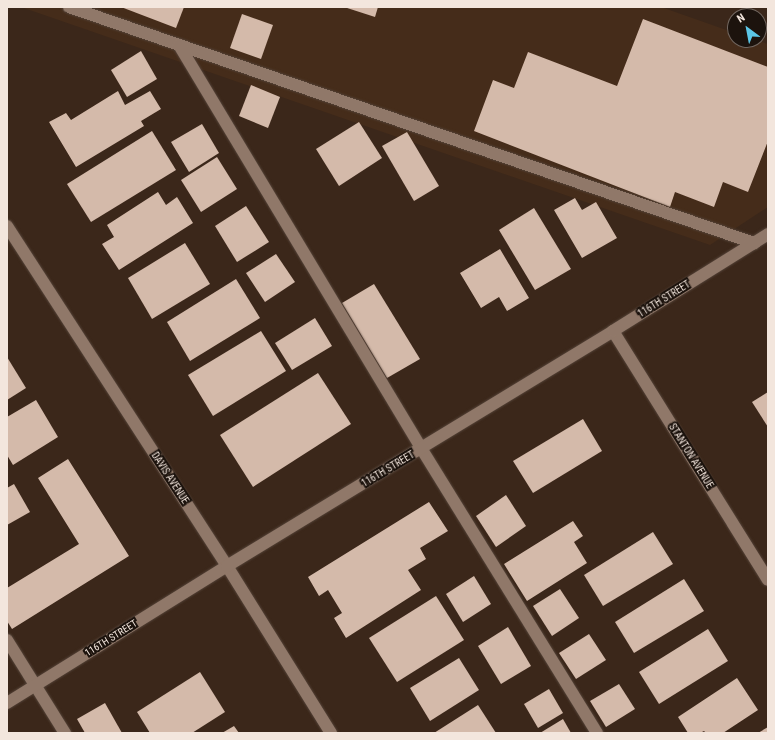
<!DOCTYPE html>
<style>
body{margin:0}
#map{position:relative;width:775px;height:740px;overflow:hidden;background:#3b271a;font-family:"Roboto Condensed",sans-serif}
div>[style]{position:absolute}
[style*='--x']{left:calc(var(--x)*1px);top:calc(var(--y)*1px);width:calc(var(--w)*1px);rotate:calc(var(--a)*1deg)}
.built>*{inset:0;background:#452c1a}
.building>*{inset:0;background:#d4baaa}
.roads{filter:drop-shadow(0 0 1px #544338) drop-shadow(0 0 1px #544338)}
.lane>*{height:12px;margin:-6px;padding:0 6px;transform-origin:6px;border-radius:6px;background:#907869}
.street>*{height:12px;margin:-6px;padding:0 6px;transform-origin:6px;border-radius:6px;background:#907869}
span{translate:-50% -50%;white-space:nowrap;text-align:center;line-height:1.15;-webkit-text-stroke:4px #1c130d;paint-order:stroke}
.street-label{font-size:10px;color:#f3e6dd}
.frame{position:absolute;inset:0;border:8px solid #f3e6dd;pointer-events:none}
.north{position:absolute;left:727px;top:8px;width:40px;height:40px;box-sizing:border-box;background:#1c130d;border:1px solid #726760;border-radius:50%;rotate:328deg;font-size:11px;font-weight:700;line-height:16px;text-align:center;color:#f3e6dd}
.north::after{content:'';display:block;margin:auto;width:14px;height:18px;background:#5cc7e7;clip-path:polygon(50% 0,100% 100%,50% 72%,0 100%)}
</style>
<div id="map">
<div class="built">
<i style="clip-path:polygon(21px 7px,661px 7px,735px 33px,735px 40px,756px 40px,768px 44px,768px 207px,710px 245px)"></i>
</div>
<div class="building">
<i style="clip-path:polygon(121px 7px,184px 7px,176px 28px)"></i>
<i style="clip-path:polygon(344px 7px,378px 7px,375px 17px)"></i>
<i style="clip-path:polygon(242px 14px,273px 25px,261px 59px,230px 48px)"></i>
<i style="clip-path:polygon(643px 19px,768px 67px,768px 141px,748px 192px,723px 182px,714px 207px,675px 192px,670px 207px,474px 131px,493px 80px,514px 88px,528px 52px,617px 86px)"></i>
<i style="clip-path:polygon(141px 51px,157px 79px,127px 97px,111px 70px)"></i>
<i style="clip-path:polygon(251px 85px,280px 97px,268px 128px,239px 116px)"></i>
<i style="clip-path:polygon(118px 91px,125px 105px,150px 91px,161px 109px,141px 121px,144px 126px,76px 167px,49px 122px,66px 113px,71px 120px)"></i>
<i style="clip-path:polygon(359px 122px,382px 158px,339px 186px,316px 149px)"></i>
<i style="clip-path:polygon(202px 124px,219px 153px,189px 172px,171px 142px)"></i>
<i style="clip-path:polygon(152px 131px,176px 170px,91px 222px,67px 184px)"></i>
<i style="clip-path:polygon(407px 132px,439px 186px,414px 201px,382px 146px)"></i>
<i style="clip-path:polygon(217px 157px,237px 189px,201px 212px,181px 180px)"></i>
<i style="clip-path:polygon(158px 192px,166px 205px,177px 197px,193px 223px,119px 270px,102px 244px,114px 237px,107px 225px)"></i>
<i style="clip-path:polygon(575px 198px,582px 210px,596px 202px,617px 238px,582px 258px,554px 210px)"></i>
<i style="clip-path:polygon(246px 206px,269px 242px,237px 262px,215px 226px)"></i>
<i style="clip-path:polygon(534px 208px,571px 269px,535px 290px,499px 230px)"></i>
<i style="clip-path:polygon(185px 243px,210px 284px,152px 319px,128px 278px)"></i>
<i style="clip-path:polygon(500px 249px,529px 298px,507px 311px,499px 297px,481px 308px,460px 273px)"></i>
<i style="clip-path:polygon(276px 254px,295px 282px,265px 302px,246px 273px)"></i>
<i style="clip-path:polygon(236px 279px,260px 318px,190px 361px,167px 322px)"></i>
<i style="clip-path:polygon(374px 284px,420px 359px,387px 378px,342px 303px)"></i>
<i style="clip-path:polygon(315px 318px,332px 346px,292px 370px,275px 343px)"></i>
<i style="clip-path:polygon(261px 331px,286px 371px,213px 416px,188px 375px)"></i>
<i style="clip-path:polygon(7px 357px,26px 388px,7px 400px)"></i>
<i style="clip-path:polygon(318px 373px,351px 424px,253px 487px,220px 435px)"></i>
<i style="clip-path:polygon(768px 392px,768px 427px,752px 402px)"></i>
<i style="clip-path:polygon(36px 400px,58px 437px,13px 465px,7px 455px,7px 417px)"></i>
<i style="clip-path:polygon(583px 419px,602px 451px,533px 493px,513px 461px)"></i>
<i style="clip-path:polygon(68px 459px,129px 556px,12px 629px,7px 621px,7px 588px,79px 544px,38px 478px)"></i>
<i style="clip-path:polygon(14px 484px,30px 512px,7px 525px,7px 488px)"></i>
<i style="clip-path:polygon(506px 495px,526px 526px,496px 547px,476px 516px)"></i>
<i style="clip-path:polygon(429px 502px,448px 531px,420px 548px,426px 559px,408px 570px,421px 590px,346px 638px,334px 618px,342px 613px,328px 590px,319px 596px,308px 577px)"></i>
<i style="clip-path:polygon(573px 521px,583px 536px,574px 542px,587px 563px,527px 601px,504px 564px)"></i>
<i style="clip-path:polygon(653px 532px,673px 564px,603px 606px,584px 575px)"></i>
<i style="clip-path:polygon(474px 576px,491px 604px,463px 622px,446px 594px)"></i>
<i style="clip-path:polygon(684px 579px,704px 611px,634px 653px,615px 622px)"></i>
<i style="clip-path:polygon(560px 589px,579px 618px,552px 636px,533px 606px)"></i>
<i style="clip-path:polygon(436px 596px,464px 640px,397px 682px,369px 638px)"></i>
<i style="clip-path:polygon(508px 627px,531px 666px,501px 684px,478px 646px)"></i>
<i style="clip-path:polygon(708px 629px,728px 661px,659px 704px,639px 672px)"></i>
<i style="clip-path:polygon(589px 634px,606px 660px,576px 679px,559px 653px)"></i>
<i style="clip-path:polygon(459px 658px,479px 690px,430px 721px,410px 688px)"></i>
<i style="clip-path:polygon(200px 672px,225px 712px,192px 733px,150px 733px,137px 712px)"></i>
<i style="clip-path:polygon(737px 678px,758px 710px,723px 733px,706px 733px,704px 731px,700px 733px,688px 733px,678px 717px)"></i>
<i style="clip-path:polygon(619px 684px,635px 709px,606px 727px,590px 701px)"></i>
<i style="clip-path:polygon(549px 689px,563px 713px,538px 728px,524px 704px)"></i>
<i style="clip-path:polygon(105px 703px,122px 733px,85px 733px,77px 719px)"></i>
<i style="clip-path:polygon(478px 705px,496px 733px,434px 733px)"></i>
<i style="clip-path:polygon(563px 719px,571px 733px,540px 733px)"></i>
<i style="clip-path:polygon(234px 726px,239px 733px,222px 733px)"></i>
<i style="clip-path:polygon(768px 727px,768px 733px,758px 733px)"></i>
</div>
<div class="roads">
<div class="lane">
<i style="--x:69;--y:7;--w:725;--a:19.01"></i>
<i style="--x:179;--y:45;--w:470;--a:59"></i>
<i style="--x:421;--y:448;--w:335;--a:58.3"></i>
<i style="--x:7;--y:640;--w:110;--a:58.1"></i>
</div>
<div class="street">
<i style="--x:7;--y:226;--w:405;--a:57.1"></i>
<i style="--x:227;--y:566;--w:197;--a:58.1"></i>
<i style="--x:613;--y:331;--w:293;--a:58.1"></i>
<i style="--x:7;--y:703;--w:259;--a:-31.9"></i>
<i style="--x:227;--y:566;--w:452;--a:-31.3"></i>
<i style="--x:613;--y:331;--w:183;--a:-32"></i>
</div>
</div>
<div class="street-label">
<span style="left:664px;top:299px;rotate:-32deg">116TH STREET</span>
<span style="left:691px;top:456px;rotate:58deg">STANTON AVENUE</span>
<span style="left:388px;top:469px;rotate:-31deg">116TH STREET</span>
<span style="left:170px;top:478px;rotate:57deg">DAVIS AVENUE</span>
<span style="left:111px;top:638px;rotate:-32deg">116TH STREET</span>
</div>
<div class="frame"></div>
<div class="north">N</div>
</div>
